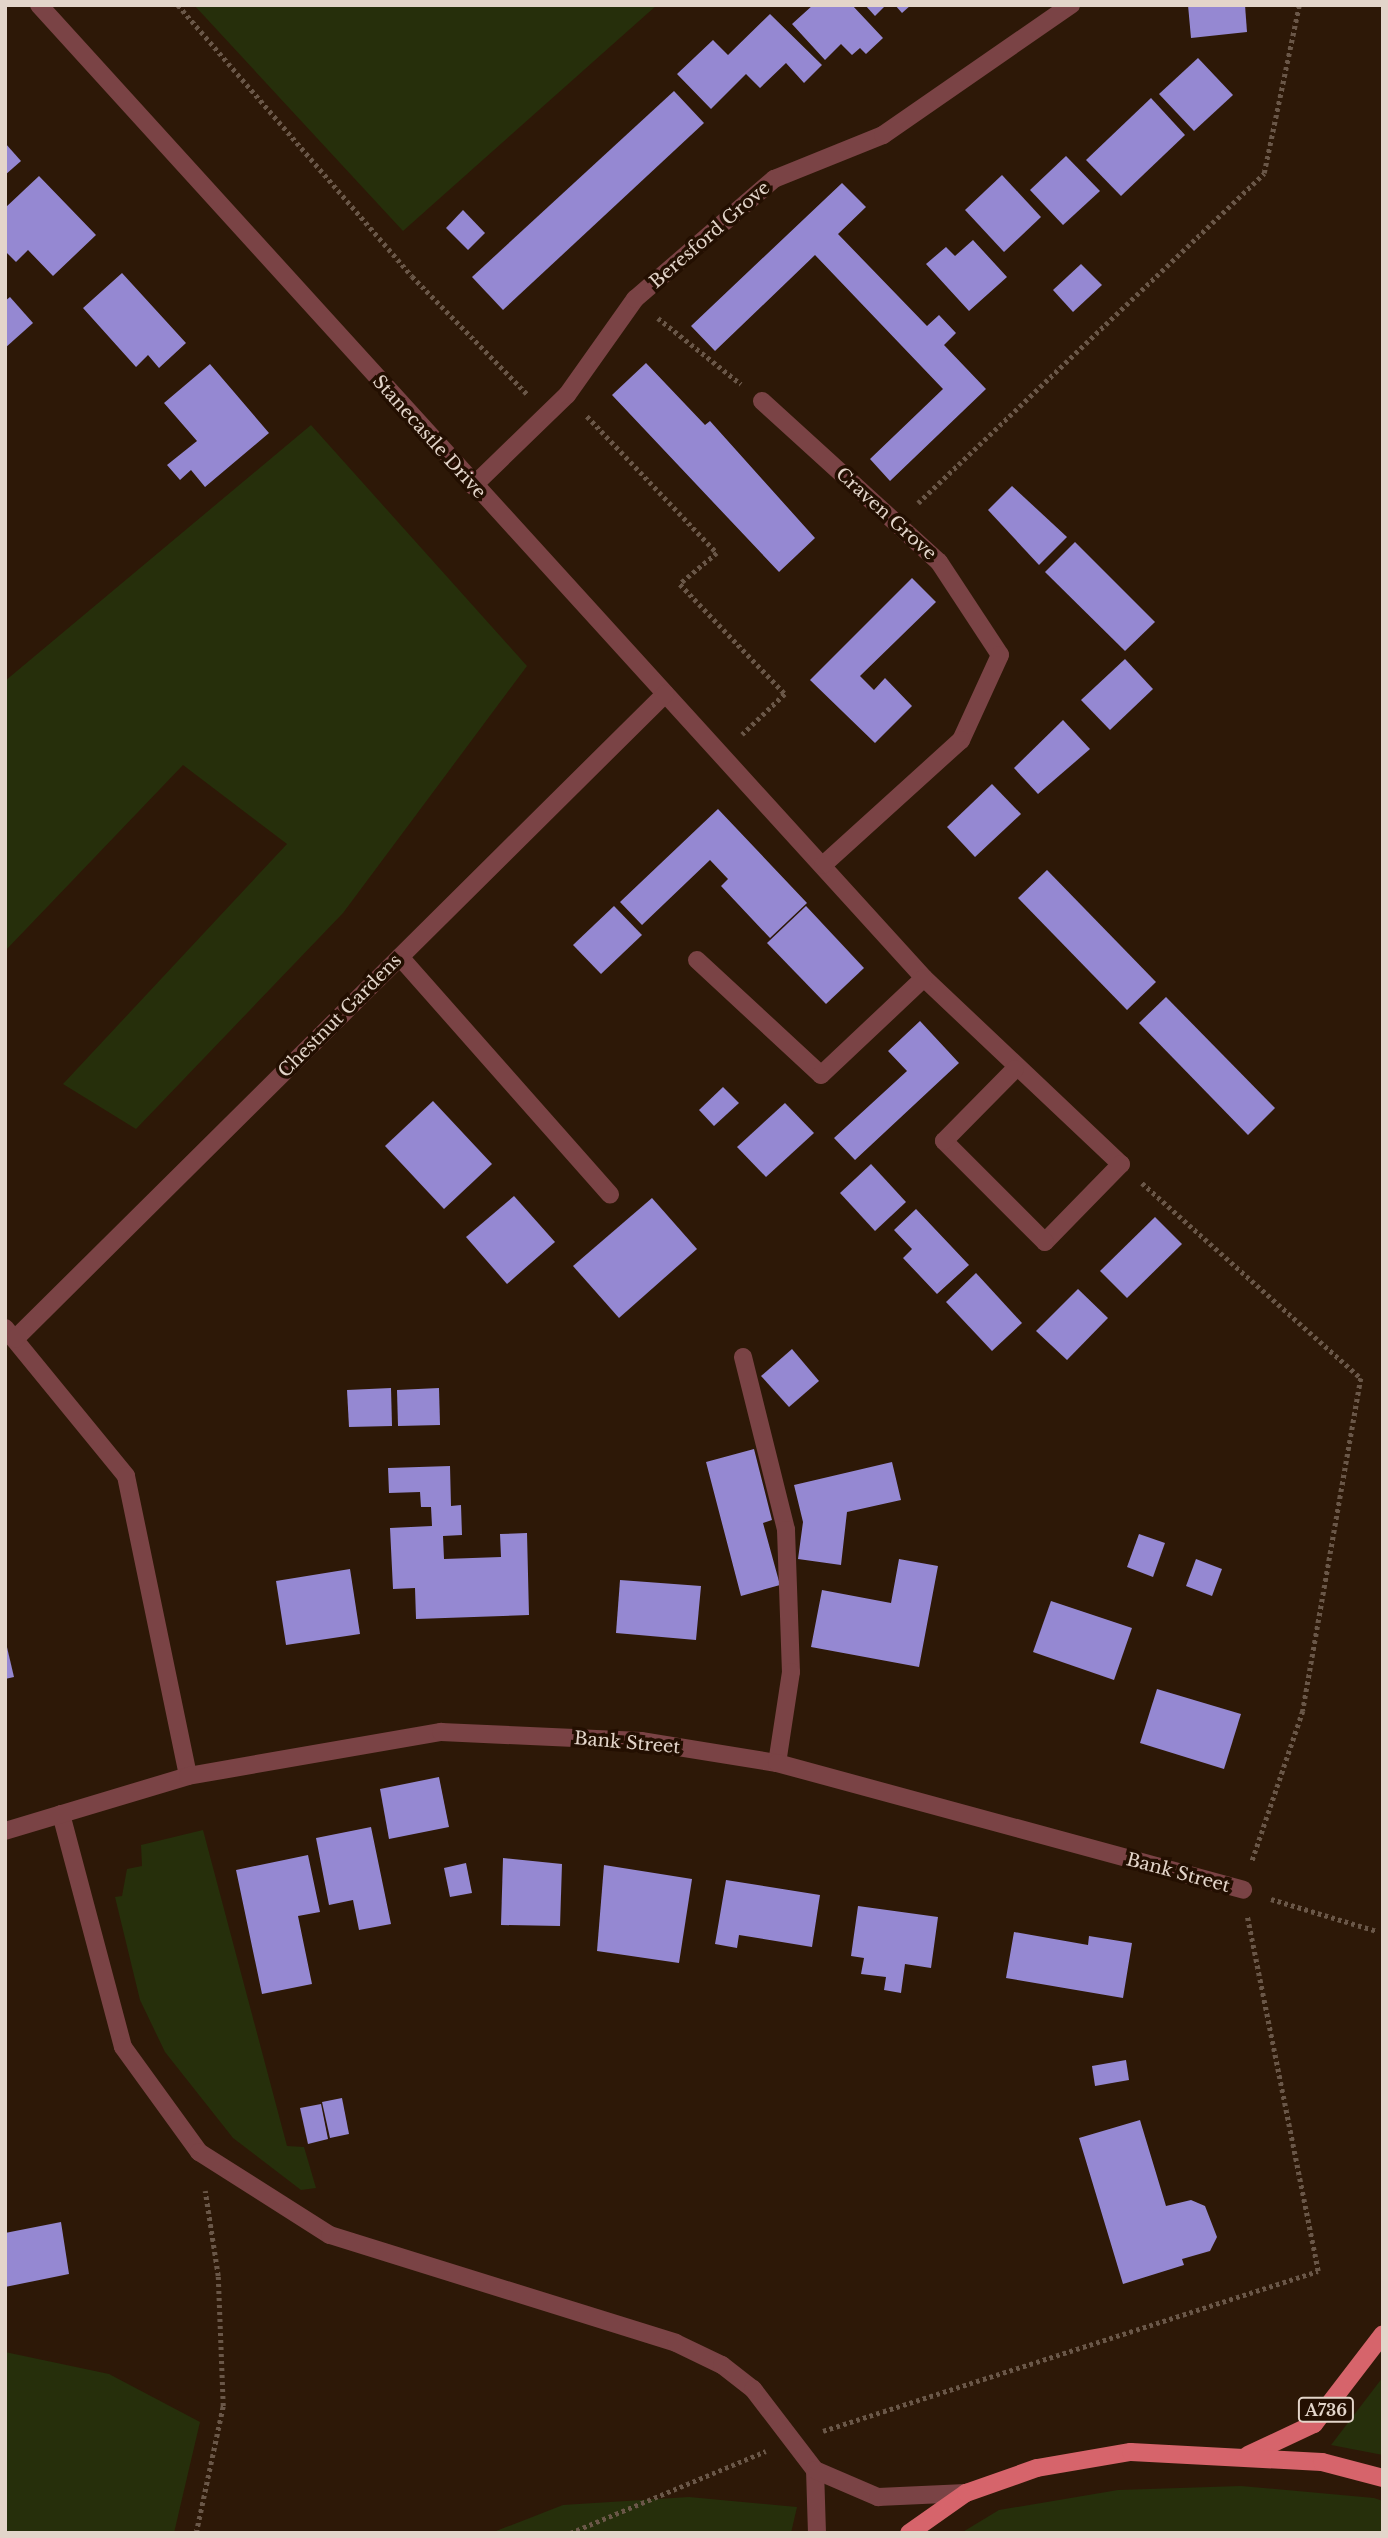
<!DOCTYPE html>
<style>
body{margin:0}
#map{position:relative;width:1388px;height:2538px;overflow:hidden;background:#2d1807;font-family:"Libre Baskerville",serif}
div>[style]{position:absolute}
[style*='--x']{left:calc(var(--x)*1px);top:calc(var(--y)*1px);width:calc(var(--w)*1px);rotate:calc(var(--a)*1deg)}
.green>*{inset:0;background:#262f0b}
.building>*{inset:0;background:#9588d2}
.path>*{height:4.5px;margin-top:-2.25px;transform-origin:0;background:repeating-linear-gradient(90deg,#6a5748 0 3.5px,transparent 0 7px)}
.minor>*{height:18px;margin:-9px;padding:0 9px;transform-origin:9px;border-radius:9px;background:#7a4345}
.primary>*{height:18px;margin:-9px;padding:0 9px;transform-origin:9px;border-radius:9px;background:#d6646b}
span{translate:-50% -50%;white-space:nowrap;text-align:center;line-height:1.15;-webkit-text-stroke:7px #230f01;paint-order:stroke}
.shield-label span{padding:2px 5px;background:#230f01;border:2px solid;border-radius:5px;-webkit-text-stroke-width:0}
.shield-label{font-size:16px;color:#e3d5ca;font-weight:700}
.street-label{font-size:18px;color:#e3d5ca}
.frame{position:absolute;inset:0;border:7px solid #e3d5ca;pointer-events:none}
</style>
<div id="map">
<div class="green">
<i style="clip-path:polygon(194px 5px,657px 5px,403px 231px)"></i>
<i style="clip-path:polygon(311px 425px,527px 666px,343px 913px,136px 1129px,63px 1084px,287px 844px,183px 765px,5px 951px,5px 681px)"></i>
<i style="clip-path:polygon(203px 1830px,287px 2146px,304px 2147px,316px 2188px,301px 2190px,233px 2138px,165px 2052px,140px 2000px,115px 1897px,122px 1896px,127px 1869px,142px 1866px,141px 1845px)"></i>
<i style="clip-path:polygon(5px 2352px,109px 2374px,200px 2422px,174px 2533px,5px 2533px)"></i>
<i style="clip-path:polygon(1383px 2377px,1383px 2455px,1331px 2445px)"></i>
<i style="clip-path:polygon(1241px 2486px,1374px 2498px,1383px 2501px,1383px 2533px,961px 2533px,999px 2510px,1118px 2490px)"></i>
<i style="clip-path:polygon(689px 2497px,797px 2507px,791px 2533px,491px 2533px,563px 2505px)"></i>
</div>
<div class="building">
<i style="clip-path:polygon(813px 5px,852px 5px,883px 38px,866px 54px,860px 48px,852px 55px,841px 44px,825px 60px,792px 24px)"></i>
<i style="clip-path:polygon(865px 5px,886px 5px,875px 16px)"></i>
<i style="clip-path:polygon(895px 5px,911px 5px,902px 13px)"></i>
<i style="clip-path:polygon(1188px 5px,1245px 5px,1247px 32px,1191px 38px)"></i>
<i style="clip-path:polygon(770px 14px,822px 65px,804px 83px,786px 63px,760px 88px,746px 74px,711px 109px,677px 74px,713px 40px,728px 55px)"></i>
<i style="clip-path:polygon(1198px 58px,1233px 95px,1194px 131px,1159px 94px)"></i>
<i style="clip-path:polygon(674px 91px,704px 123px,503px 310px,472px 277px)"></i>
<i style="clip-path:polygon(1151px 98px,1185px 135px,1121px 196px,1086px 160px)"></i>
<i style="clip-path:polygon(5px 143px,21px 161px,5px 175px)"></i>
<i style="clip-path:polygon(1066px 156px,1100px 191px,1063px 225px,1030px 190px)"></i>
<i style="clip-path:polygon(1002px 175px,1041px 217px,1004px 252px,965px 210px)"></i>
<i style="clip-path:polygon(39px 176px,96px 235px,53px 276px,28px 250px,16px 262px,5px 251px,5px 208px)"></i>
<i style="clip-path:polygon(842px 183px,866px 207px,838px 234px,927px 326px,939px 315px,956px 333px,944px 345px,986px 389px,890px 481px,870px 459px,943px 389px,815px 255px,715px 351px,691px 326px)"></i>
<i style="clip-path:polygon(463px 210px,485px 233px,468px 250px,446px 228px)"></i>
<i style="clip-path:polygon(973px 240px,1007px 277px,969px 311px,926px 264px,946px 247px,955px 256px)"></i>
<i style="clip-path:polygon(1081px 264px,1102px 285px,1073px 312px,1053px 290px)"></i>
<i style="clip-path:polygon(122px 273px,186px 343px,159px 368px,148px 355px,136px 367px,83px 308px)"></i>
<i style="clip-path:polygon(10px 297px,33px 323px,5px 348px,5px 301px)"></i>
<i style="clip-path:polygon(646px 363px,705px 425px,710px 421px,815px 538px,779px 572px,612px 395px)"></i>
<i style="clip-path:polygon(210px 364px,269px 433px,205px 487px,191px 470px,180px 480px,167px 465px,197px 441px,164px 403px)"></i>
<i style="clip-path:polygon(1012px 486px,1067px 537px,1039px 565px,988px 510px)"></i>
<i style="clip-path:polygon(1075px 542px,1155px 622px,1125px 651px,1045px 572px)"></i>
<i style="clip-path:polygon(912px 578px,936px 602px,860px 676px,874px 690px,885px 678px,912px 706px,875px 743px,810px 680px)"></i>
<i style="clip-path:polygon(1125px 659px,1153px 689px,1110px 730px,1081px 700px)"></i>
<i style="clip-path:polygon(1063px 720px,1090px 749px,1038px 794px,1014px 768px)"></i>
<i style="clip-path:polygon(992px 784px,1021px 814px,975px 857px,947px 827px)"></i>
<i style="clip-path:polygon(718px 809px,807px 903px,770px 938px,721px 886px,728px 879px,710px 860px,642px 925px,620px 902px)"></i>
<i style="clip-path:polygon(1047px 870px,1156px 982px,1127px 1010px,1018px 898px)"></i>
<i style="clip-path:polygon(614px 906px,642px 935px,601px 974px,573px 945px)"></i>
<i style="clip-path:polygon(806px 906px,864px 968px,826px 1004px,767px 943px)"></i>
<i style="clip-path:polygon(1166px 997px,1275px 1108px,1248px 1135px,1139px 1023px)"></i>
<i style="clip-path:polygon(920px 1021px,959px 1063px,855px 1160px,834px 1138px,907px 1071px,888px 1051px)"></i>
<i style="clip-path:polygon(723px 1087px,739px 1103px,714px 1126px,699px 1110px)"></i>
<i style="clip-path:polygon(433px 1101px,492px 1164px,444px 1209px,385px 1146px)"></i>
<i style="clip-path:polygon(785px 1103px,814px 1133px,766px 1177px,737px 1147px)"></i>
<i style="clip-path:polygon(871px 1164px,906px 1202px,875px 1231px,840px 1193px)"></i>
<i style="clip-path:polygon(514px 1196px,555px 1242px,507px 1284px,466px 1237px)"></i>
<i style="clip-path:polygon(652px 1198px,697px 1249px,619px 1318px,573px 1266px)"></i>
<i style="clip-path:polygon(916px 1209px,969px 1265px,937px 1294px,903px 1258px,912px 1249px,894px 1230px)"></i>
<i style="clip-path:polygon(1155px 1217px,1182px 1244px,1127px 1298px,1100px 1271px)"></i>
<i style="clip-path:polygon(976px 1273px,1022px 1323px,992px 1351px,946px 1302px)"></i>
<i style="clip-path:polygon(1078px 1289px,1108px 1318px,1067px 1360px,1036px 1331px)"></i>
<i style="clip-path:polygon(792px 1349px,819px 1381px,789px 1407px,761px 1376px)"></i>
<i style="clip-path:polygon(391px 1388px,392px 1426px,349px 1427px,347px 1390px)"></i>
<i style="clip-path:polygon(439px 1388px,440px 1425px,398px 1426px,397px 1390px)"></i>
<i style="clip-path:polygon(754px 1449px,772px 1520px,763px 1523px,780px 1585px,741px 1596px,706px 1462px)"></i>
<i style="clip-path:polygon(892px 1462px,901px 1500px,847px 1512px,841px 1565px,798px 1559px,803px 1522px,794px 1485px)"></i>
<i style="clip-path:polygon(450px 1466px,451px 1506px,461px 1505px,462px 1535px,443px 1536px,444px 1559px,501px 1557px,500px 1534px,527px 1533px,529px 1615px,416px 1619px,415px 1588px,393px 1589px,390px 1528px,432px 1526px,431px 1507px,421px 1507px,420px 1492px,389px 1493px,388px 1468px)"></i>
<i style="clip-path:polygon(1139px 1534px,1165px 1543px,1153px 1577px,1127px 1567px)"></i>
<i style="clip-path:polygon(899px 1559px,938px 1566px,919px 1667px,811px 1647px,822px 1590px,891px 1603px)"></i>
<i style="clip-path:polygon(1196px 1559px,1222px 1569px,1212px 1596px,1186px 1586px)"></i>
<i style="clip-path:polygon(350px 1569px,360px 1634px,286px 1645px,276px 1581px)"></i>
<i style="clip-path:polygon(620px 1580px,701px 1586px,696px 1640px,616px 1633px)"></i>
<i style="clip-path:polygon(1051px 1601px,1132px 1628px,1114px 1680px,1033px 1652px)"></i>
<i style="clip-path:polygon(6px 1643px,14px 1677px,5px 1679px,5px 1644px)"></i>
<i style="clip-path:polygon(1157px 1689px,1241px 1714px,1224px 1769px,1140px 1743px)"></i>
<i style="clip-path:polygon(439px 1777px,449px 1827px,389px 1839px,380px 1789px)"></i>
<i style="clip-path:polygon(371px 1827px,391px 1924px,359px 1930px,353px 1900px,329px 1905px,316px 1838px)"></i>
<i style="clip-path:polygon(308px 1855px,320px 1912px,298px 1916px,312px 1984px,262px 1994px,236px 1870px)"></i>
<i style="clip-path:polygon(503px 1858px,562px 1864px,560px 1926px,501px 1925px)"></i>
<i style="clip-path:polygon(466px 1863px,472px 1893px,450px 1897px,444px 1868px)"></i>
<i style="clip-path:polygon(604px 1865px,692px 1879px,679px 1963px,597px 1951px)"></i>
<i style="clip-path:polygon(726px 1880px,820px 1895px,812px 1947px,739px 1935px,737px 1948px,715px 1944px)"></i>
<i style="clip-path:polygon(858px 1906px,938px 1917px,931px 1968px,905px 1964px,901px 1993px,884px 1990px,886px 1977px,861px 1974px,864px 1958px,851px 1956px)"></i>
<i style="clip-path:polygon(1014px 1932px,1088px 1945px,1089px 1936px,1132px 1943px,1123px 1998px,1006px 1978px)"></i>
<i style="clip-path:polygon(1126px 2060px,1129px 2080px,1095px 2086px,1092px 2066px)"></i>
<i style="clip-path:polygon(342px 2098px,349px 2134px,330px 2138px,322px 2102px)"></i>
<i style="clip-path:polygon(321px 2104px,328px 2139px,308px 2144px,300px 2108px)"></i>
<i style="clip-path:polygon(1140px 2120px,1166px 2206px,1191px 2200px,1205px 2206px,1217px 2237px,1210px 2251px,1182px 2259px,1184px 2265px,1123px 2284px,1079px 2138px)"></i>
<i style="clip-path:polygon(61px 2222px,69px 2274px,5px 2287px,5px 2233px)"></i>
</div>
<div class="path">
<i style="--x:178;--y:5;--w:358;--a:49.2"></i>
<i style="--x:412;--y:276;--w:166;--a:45.7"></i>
<i style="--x:658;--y:318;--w:106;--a:38.5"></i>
<i style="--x:587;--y:416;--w:189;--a:46.5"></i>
<i style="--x:717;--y:553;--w:48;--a:140"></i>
<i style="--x:680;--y:584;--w:152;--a:46.3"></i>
<i style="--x:785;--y:694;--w:59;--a:136.4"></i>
<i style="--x:918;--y:503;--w:478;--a:-43.6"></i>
<i style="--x:1264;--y:173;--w:172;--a:-78.2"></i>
<i style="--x:1142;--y:1183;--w:293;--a:41.7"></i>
<i style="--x:1361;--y:1378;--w:338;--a:99.9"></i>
<i style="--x:1303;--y:1711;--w:159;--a:108.7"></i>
<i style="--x:1271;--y:1899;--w:111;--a:16.8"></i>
<i style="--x:823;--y:2431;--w:520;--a:-17.91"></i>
<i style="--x:1318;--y:2271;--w:361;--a:-101.3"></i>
<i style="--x:196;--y:2533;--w:130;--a:-78"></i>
<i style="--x:223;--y:2406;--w:130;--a:-92.2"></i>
<i style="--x:218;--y:2276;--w:86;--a:-98.7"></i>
<i style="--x:570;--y:2533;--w:212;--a:-22.7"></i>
</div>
<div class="minor">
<i style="--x:39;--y:5;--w:1315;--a:47.71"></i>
<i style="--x:924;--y:978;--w:271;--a:43.4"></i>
<i style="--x:1121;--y:1164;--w:109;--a:134.3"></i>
<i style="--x:1045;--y:1242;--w:143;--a:-135"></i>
<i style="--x:944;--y:1141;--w:101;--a:-45.4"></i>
<i style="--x:762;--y:401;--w:239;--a:42.3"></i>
<i style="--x:939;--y:562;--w:111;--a:56.7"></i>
<i style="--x:1000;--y:655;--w:94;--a:114.6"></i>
<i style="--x:961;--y:740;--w:186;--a:137.8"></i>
<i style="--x:473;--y:486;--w:131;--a:-44.1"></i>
<i style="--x:567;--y:395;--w:118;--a:-54.7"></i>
<i style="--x:635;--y:299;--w:184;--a:-40.8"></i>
<i style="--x:774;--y:179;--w:118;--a:-22"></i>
<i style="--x:883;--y:135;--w:229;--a:-34.7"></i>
<i style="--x:400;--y:957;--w:317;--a:48.5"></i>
<i style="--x:697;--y:960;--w:169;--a:42.8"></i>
<i style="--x:821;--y:1075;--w:141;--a:-43.3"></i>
<i style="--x:5;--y:1328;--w:191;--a:50.7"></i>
<i style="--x:126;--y:1476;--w:306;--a:78.3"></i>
<i style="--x:15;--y:1339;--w:916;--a:-44.78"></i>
<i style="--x:743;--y:1357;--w:178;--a:76"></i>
<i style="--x:786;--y:1530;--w:142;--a:88"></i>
<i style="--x:791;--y:1672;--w:92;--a:98.7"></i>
<i style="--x:61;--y:1814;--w:241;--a:75.1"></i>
<i style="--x:123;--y:2047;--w:130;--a:54.1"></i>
<i style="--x:199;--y:2152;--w:155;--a:32.4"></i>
<i style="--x:330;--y:2235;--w:362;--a:17.3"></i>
<i style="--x:676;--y:2343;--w:51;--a:25.6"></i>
<i style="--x:722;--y:2365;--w:39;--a:38"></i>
<i style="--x:753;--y:2389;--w:102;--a:52.6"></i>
<i style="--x:5;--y:1831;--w:191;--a:-16.7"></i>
<i style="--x:188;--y:1776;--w:257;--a:-9.9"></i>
<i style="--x:441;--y:1732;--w:200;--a:2.6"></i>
<i style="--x:641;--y:1741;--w:138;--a:9.2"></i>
<i style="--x:777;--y:1763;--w:483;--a:15.2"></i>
<i style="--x:817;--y:2533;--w:63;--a:-91.8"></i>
<i style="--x:815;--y:2470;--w:69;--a:23.2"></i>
<i style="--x:878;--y:2497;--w:88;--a:-2.6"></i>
</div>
<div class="primary">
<i style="--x:1248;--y:2455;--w:73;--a:-25.2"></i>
<i style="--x:1314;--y:2424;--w:113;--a:-52.5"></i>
<i style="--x:909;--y:2533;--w:70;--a:-35.1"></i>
<i style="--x:966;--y:2493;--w:75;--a:-19.4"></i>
<i style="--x:1037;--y:2468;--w:95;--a:-9.7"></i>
<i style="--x:1131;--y:2452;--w:191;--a:3"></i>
<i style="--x:1322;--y:2462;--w:63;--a:14.7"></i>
</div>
<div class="shield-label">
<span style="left:1326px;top:2410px">A736</span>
</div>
<div class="street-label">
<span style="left:710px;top:235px;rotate:-41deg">Beresford Grove</span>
<span style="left:429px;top:437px;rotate:48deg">Stanecastle Drive</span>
<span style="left:886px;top:514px;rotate:42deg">Craven Grove</span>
<span style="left:340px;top:1016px;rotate:-45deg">Chestnut Gardens</span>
<span style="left:627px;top:1743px;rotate:5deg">Bank Street</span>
<span style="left:1178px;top:1873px;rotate:15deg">Bank Street</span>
</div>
<div class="frame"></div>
</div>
